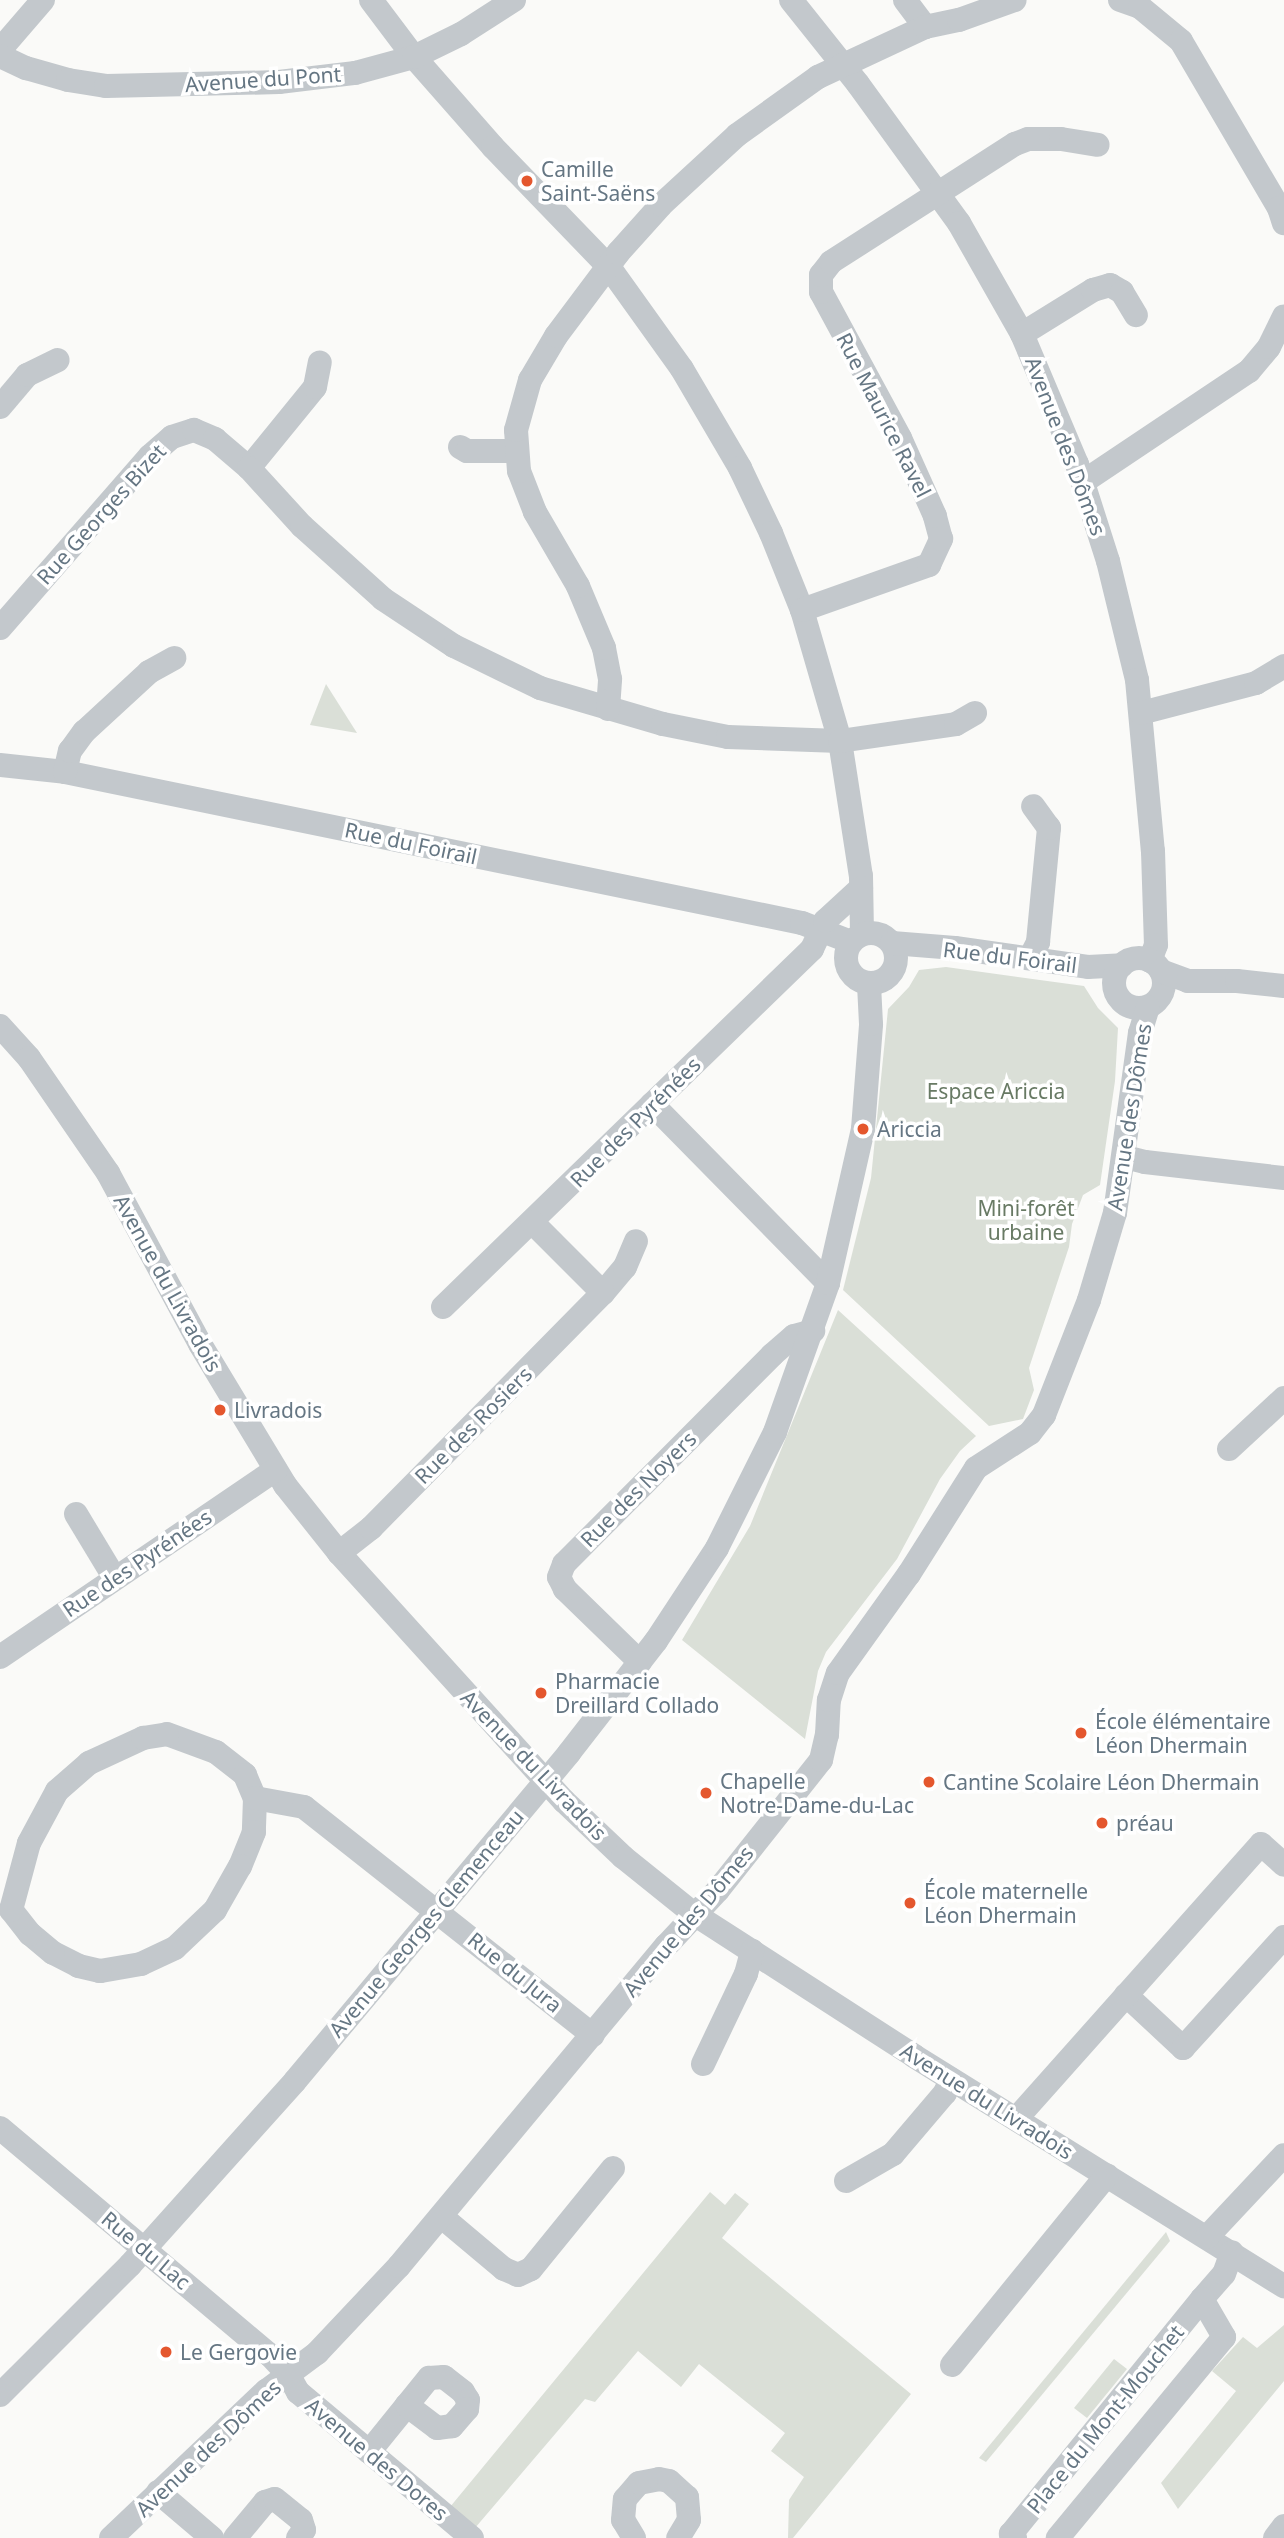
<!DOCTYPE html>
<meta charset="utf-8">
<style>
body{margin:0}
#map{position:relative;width:1284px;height:2538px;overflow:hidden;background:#fafaf8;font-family:"Noto Sans",sans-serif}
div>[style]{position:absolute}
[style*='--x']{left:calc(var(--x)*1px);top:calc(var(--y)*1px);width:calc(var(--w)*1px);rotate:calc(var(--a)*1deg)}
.green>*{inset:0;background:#dadfd7}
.minor>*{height:24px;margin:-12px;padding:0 12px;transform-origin:12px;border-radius:12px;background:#c3c8cc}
.minor>.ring{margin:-12px;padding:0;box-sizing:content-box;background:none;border:24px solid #c3c8cc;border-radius:50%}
.dots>*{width:19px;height:19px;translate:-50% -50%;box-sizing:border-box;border:4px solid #fff;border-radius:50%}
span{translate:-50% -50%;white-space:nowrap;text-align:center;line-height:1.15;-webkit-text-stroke:7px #fff;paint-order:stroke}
.street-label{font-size:21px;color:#657683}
.poi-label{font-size:21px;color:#657683}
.left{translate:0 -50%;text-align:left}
.park-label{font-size:21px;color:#687a64}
</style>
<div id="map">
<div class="green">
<i style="clip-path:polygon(326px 684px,357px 733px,310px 725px)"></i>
<i style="clip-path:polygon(946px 967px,1084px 986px,1098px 1008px,1118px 1028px,1115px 1081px,1100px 1185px,1083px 1195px,1072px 1224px,1069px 1247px,1029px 1368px,1034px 1390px,1023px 1419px,989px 1426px,843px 1290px,871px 1178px,888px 1009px,909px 987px,919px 970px)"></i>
<i style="clip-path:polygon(838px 1310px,976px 1436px,960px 1451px,940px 1479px,897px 1559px,826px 1652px,818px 1671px,805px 1739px,682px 1640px,750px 1526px)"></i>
<i style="clip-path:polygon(710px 2192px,725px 2205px,735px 2193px,749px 2204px,722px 2238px,911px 2394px,793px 2538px,788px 2538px,789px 2500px,804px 2477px,771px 2451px,785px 2433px,699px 2364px,681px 2387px,638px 2351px,595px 2402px,585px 2399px,475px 2528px,450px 2507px)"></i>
<i style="clip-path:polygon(1166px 2232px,1170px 2241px,986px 2462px,979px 2458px)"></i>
<i style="clip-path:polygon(1284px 2325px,1284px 2381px,1178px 2509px,1161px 2483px,1236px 2391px,1212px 2371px,1243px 2337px,1257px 2348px)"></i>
<i style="clip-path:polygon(1114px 2359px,1127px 2369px,1087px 2418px,1074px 2408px)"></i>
</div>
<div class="minor">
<i style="--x:371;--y:0;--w:71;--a:53"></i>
<i style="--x:414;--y:57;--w:120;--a:48.7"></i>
<i style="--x:493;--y:147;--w:167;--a:46"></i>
<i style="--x:609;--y:267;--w:125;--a:54.4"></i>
<i style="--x:682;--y:369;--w:115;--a:59.6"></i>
<i style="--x:740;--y:468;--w:72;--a:64.5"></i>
<i style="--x:771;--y:533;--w:83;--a:68.1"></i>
<i style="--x:802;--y:610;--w:136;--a:73.8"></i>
<i style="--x:840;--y:741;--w:137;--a:81.2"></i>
<i style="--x:861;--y:876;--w:58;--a:89"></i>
<i style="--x:791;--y:0;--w:107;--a:51.4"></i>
<i style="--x:858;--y:84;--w:172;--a:54"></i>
<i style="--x:959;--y:223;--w:128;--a:60.4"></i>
<i style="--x:1022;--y:334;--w:141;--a:67.1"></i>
<i style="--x:1077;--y:464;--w:102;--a:72.3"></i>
<i style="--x:1108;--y:561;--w:122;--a:76.3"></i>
<i style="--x:1137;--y:680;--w:172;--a:84.7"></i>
<i style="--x:1153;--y:851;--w:94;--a:88.2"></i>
<i style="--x:1156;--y:945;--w:17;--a:111"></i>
<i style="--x:905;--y:0;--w:34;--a:53"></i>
<i style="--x:1120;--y:0;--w:21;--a:19"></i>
<i style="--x:1140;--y:7;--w:53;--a:39.7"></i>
<i style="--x:1181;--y:41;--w:194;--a:59.6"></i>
<i style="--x:1279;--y:208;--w:16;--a:72"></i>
<i style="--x:0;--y:50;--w:66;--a:-49.3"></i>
<i style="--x:0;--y:56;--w:29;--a:25"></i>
<i style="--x:26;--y:68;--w:44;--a:15.9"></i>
<i style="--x:68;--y:80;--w:38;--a:9"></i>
<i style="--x:106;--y:86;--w:173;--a:-1.3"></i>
<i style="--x:279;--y:82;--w:77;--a:-6.8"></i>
<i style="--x:355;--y:73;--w:61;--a:-15.2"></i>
<i style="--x:414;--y:57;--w:52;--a:-26.1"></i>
<i style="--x:461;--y:34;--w:63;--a:-32.7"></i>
<i style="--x:1022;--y:334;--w:84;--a:-31.8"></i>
<i style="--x:1093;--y:290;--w:18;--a:-16"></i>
<i style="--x:1110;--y:285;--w:14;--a:30"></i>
<i style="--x:1122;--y:292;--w:27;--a:59"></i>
<i style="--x:0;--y:407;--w:42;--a:-49.8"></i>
<i style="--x:27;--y:375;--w:34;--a:-26"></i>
<i style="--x:460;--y:447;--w:8;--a:30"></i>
<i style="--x:467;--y:451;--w:49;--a:0"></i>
<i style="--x:249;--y:468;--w:104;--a:-50.8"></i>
<i style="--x:315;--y:387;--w:25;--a:-79"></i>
<i style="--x:1083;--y:482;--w:200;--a:-33.8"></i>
<i style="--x:1249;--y:371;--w:31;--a:-50"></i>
<i style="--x:1269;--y:347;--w:34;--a:-64"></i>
<i style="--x:802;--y:610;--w:135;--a:-19.5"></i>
<i style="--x:929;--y:565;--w:29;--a:-65"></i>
<i style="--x:941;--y:539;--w:24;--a:-105"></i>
<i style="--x:935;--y:516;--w:85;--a:-114.2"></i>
<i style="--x:900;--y:438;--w:166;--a:-118.4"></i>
<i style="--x:821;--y:292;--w:17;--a:-90"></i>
<i style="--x:821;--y:275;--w:16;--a:-52"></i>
<i style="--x:831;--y:262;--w:219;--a:-32.7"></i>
<i style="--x:1015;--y:144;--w:14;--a:-21"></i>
<i style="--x:1028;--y:139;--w:33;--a:0"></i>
<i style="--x:1061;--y:139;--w:37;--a:9"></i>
<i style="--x:0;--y:628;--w:228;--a:-48.9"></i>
<i style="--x:150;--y:456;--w:29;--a:-41"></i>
<i style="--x:172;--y:437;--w:23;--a:-18"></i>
<i style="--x:194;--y:430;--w:23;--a:23"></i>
<i style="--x:215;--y:439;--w:45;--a:40.5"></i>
<i style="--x:249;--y:468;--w:79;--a:47.6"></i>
<i style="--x:302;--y:526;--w:109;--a:42"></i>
<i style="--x:383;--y:599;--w:85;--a:33.5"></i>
<i style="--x:454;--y:646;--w:96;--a:26"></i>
<i style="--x:540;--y:688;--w:128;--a:16.3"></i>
<i style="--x:663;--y:724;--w:66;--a:11.3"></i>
<i style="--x:728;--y:737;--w:112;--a:2"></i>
<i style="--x:840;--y:741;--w:117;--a:-8.3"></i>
<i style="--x:956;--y:724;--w:22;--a:-30"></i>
<i style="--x:608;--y:709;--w:30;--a:-86"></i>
<i style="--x:610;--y:679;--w:32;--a:-101"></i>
<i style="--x:604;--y:648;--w:67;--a:-112.8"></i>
<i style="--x:578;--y:586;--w:86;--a:-120.2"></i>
<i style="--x:535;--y:512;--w:44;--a:-111.3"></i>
<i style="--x:519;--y:471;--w:41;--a:-94.2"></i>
<i style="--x:516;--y:430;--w:52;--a:-74.4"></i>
<i style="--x:530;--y:380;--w:51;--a:-59.4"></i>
<i style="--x:556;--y:336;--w:104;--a:-53.2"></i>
<i style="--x:618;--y:253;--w:64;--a:-48.1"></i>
<i style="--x:661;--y:205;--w:103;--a:-42.6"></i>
<i style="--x:737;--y:135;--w:100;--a:-35.6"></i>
<i style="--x:818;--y:77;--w:118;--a:-25"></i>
<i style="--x:925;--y:27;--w:35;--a:-12"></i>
<i style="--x:959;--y:20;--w:59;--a:-19.7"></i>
<i style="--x:1141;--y:713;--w:119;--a:-14.6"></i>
<i style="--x:1256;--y:683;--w:33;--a:-31"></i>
<i style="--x:0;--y:765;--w:65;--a:6.1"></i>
<i style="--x:65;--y:772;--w:752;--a:11.58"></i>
<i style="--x:802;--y:923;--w:53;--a:21.2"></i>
<i style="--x:65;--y:772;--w:22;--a:-77"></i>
<i style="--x:70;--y:751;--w:24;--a:-54"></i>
<i style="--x:84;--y:732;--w:88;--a:-42.7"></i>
<i style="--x:149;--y:672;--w:29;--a:-29"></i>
<i class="ring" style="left:846px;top:933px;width:26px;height:26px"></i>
<i style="--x:892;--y:943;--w:63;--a:4.5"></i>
<i style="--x:955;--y:948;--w:134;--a:8.1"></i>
<i style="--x:1088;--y:967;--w:34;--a:-3"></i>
<i style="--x:1030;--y:958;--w:18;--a:-63"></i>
<i style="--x:1038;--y:942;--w:115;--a:-84.5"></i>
<i style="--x:1049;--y:828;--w:27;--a:-126"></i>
<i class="ring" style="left:1114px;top:958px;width:26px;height:26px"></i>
<i style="--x:1161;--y:971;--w:29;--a:20"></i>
<i style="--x:1188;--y:981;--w:49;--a:0"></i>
<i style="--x:1237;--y:981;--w:47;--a:6.1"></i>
<i style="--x:0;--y:1026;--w:43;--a:47.8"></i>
<i style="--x:29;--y:1058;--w:140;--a:55.5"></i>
<i style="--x:108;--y:1173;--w:194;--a:61.7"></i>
<i style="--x:200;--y:1344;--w:165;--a:58.9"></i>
<i style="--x:285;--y:1485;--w:87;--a:51.5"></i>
<i style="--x:339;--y:1553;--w:335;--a:47.8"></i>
<i style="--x:564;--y:1801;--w:81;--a:43.5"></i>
<i style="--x:623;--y:1857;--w:91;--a:38.8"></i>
<i style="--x:694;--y:1914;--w:262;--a:32.8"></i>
<i style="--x:914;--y:2056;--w:436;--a:31.9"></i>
<i style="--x:652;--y:1104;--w:251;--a:45.5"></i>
<i style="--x:1125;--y:1157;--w:21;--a:14"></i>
<i style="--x:1145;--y:1162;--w:140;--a:6.6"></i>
<i style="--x:603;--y:1293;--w:34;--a:-50"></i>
<i style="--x:625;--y:1267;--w:28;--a:-67"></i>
<i style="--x:443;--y:1307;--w:514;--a:-44.13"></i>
<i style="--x:812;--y:949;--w:31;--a:-65"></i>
<i style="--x:825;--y:921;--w:49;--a:-42.5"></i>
<i style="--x:1229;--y:1449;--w:75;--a:-42.8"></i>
<i style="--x:76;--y:1514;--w:74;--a:58.9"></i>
<i style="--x:339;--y:1553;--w:41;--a:-38"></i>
<i style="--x:371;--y:1528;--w:330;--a:-45.4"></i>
<i style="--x:603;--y:1293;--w:100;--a:-135"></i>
<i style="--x:0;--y:1657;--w:333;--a:-34.2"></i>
<i style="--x:640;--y:1662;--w:105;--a:-135.8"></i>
<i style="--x:565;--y:1589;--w:13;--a:-117"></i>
<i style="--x:559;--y:1577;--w:14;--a:-69"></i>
<i style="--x:564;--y:1564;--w:295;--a:-45.1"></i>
<i style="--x:772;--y:1355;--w:29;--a:-41"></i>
<i style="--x:794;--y:1336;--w:20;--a:-15"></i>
<i style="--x:167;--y:1734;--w:52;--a:20.2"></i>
<i style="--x:216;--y:1752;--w:37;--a:38"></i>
<i style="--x:245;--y:1775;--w:25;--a:67"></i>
<i style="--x:255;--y:1798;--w:34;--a:92"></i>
<i style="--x:254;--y:1832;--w:37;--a:112"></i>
<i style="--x:240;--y:1866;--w:51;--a:119.6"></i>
<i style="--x:215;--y:1910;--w:55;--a:136.5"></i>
<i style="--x:175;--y:1948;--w:38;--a:155"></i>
<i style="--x:141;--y:1964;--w:42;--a:170.3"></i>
<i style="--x:100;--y:1971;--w:22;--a:-167"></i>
<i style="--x:79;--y:1966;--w:29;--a:-153"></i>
<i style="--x:53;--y:1953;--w:30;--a:-140"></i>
<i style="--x:30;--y:1934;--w:31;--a:-128"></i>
<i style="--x:11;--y:1910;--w:69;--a:-75"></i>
<i style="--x:29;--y:1843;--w:59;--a:-61.7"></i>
<i style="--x:57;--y:1791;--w:43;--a:-41.2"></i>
<i style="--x:89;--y:1763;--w:60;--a:-24.8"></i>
<i style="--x:143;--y:1738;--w:24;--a:-9"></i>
<i style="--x:255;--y:1798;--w:50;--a:10.4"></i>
<i style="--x:304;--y:1807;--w:368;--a:38.3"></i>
<i style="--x:1126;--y:1995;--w:78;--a:42.9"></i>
<i style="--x:1183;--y:2048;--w:150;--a:-47.7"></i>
<i style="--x:703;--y:2064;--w:100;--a:-64.5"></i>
<i style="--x:746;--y:1974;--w:24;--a:-75"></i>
<i style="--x:1016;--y:2119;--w:368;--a:-48.3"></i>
<i style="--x:1261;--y:1844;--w:31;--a:42"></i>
<i style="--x:0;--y:2128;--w:353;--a:40.1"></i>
<i style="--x:270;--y:2355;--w:26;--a:47"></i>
<i style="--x:288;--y:2374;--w:21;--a:61"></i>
<i style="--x:298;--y:2392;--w:227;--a:40"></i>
<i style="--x:846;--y:2181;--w:54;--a:-29.9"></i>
<i style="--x:893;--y:2154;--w:80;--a:-49.6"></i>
<i style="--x:945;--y:2093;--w:15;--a:-67"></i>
<i style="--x:442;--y:2217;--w:81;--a:40"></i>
<i style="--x:504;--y:2269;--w:15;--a:23"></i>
<i style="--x:518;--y:2275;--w:14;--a:-25"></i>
<i style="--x:531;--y:2269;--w:130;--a:-50.9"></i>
<i style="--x:1207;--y:2237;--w:112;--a:-46.8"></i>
<i style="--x:1202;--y:2299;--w:33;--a:-49"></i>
<i style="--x:1224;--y:2274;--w:23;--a:-70"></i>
<i style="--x:952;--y:2365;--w:245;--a:-50.8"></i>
<i style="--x:0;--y:2395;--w:184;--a:-45"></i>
<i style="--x:130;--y:2265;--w:247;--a:-48.1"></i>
<i style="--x:295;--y:2081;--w:427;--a:-50.1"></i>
<i style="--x:569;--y:1753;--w:142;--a:-52.2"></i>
<i style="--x:656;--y:1641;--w:111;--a:-56.7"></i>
<i style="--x:717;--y:1548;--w:130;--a:-63.4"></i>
<i style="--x:775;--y:1432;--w:158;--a:-70.4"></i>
<i style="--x:828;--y:1283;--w:158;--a:-77.2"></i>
<i style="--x:863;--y:1129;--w:105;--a:-85.6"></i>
<i style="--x:871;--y:1024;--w:40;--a:-92.9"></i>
<i style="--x:369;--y:2452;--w:60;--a:-51"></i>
<i style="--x:407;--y:2405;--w:35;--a:-51"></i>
<i style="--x:429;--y:2378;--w:15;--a:-4"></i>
<i style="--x:444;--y:2377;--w:24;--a:38"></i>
<i style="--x:463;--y:2392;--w:9;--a:58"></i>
<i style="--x:468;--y:2400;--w:9;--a:96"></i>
<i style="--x:467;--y:2409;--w:23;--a:131"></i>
<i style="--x:452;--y:2426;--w:15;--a:172"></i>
<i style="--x:437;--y:2428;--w:38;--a:-143"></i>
<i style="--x:158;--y:2492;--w:71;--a:40.4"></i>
<i style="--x:111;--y:2538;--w:214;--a:-43.5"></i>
<i style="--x:266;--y:2391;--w:64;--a:-36.7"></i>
<i style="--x:317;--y:2353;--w:120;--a:-46.7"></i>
<i style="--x:399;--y:2266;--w:417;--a:-50.2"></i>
<i style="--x:666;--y:1946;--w:76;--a:-47.1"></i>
<i style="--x:718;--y:1890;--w:166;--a:-51.6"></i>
<i style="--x:821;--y:1760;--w:26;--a:-77"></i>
<i style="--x:827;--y:1735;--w:35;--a:-87"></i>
<i style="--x:829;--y:1700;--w:28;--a:-72"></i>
<i style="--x:838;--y:1673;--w:122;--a:-54.4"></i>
<i style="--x:909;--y:1574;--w:125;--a:-57.7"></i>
<i style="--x:976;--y:1468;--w:64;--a:-32.9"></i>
<i style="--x:1030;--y:1433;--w:23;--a:-52"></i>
<i style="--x:1044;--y:1415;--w:123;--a:-68.6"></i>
<i style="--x:1089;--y:1300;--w:91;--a:-73.4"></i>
<i style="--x:1115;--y:1213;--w:182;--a:-82.1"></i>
<i style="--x:1140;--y:1033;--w:27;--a:-73"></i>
<i style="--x:235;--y:2538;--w:47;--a:-50.2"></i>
<i style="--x:265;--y:2502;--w:10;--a:-17"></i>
<i style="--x:275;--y:2499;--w:33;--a:39"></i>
<i style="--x:301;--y:2520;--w:10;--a:73"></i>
<i style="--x:304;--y:2530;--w:10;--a:127"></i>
<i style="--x:634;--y:2538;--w:21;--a:-121"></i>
<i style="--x:623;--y:2520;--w:21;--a:-85"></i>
<i style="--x:625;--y:2499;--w:21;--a:-49"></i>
<i style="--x:639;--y:2483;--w:20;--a:-11"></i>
<i style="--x:659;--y:2479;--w:10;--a:11"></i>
<i style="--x:669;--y:2481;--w:24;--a:42"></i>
<i style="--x:687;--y:2497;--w:23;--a:85"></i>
<i style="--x:689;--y:2520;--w:21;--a:121"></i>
<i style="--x:1015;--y:2538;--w:6;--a:-135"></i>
<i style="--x:1011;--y:2534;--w:303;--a:-50.9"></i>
<i style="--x:1202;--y:2299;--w:44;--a:59.9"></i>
<i style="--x:1224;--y:2337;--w:261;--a:129.6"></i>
<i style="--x:1275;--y:2538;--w:15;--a:-53"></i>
</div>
<div class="dots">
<i style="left:527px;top:181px;background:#e4572e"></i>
<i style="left:863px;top:1129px;background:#e4572e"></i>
<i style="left:220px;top:1410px;background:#e4572e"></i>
<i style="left:541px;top:1693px;background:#e4572e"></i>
<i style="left:1081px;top:1733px;background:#e4572e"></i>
<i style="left:929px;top:1782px;background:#e4572e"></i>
<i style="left:706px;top:1793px;background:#e4572e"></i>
<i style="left:1102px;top:1823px;background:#e4572e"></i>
<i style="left:910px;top:1903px;background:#e4572e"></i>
<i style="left:166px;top:2352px;background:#e4572e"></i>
</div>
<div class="street-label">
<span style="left:263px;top:79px;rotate:-4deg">Avenue du Pont</span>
<span style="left:884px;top:415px;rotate:63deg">Rue Maurice Ravel</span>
<span style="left:1066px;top:446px;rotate:69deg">Avenue des Dômes</span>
<span style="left:101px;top:514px;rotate:-48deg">Rue Georges Bizet</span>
<span style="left:411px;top:843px;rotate:12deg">Rue du Foirail</span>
<span style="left:1010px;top:957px;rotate:7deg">Rue du Foirail</span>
<span style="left:1129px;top:1117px;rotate:-81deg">Avenue des Dômes</span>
<span style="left:635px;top:1122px;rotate:-45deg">Rue des Pyrénées</span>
<span style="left:168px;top:1283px;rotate:61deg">Avenue du Livradois</span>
<span style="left:473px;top:1425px;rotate:-45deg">Rue des Rosiers</span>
<span style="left:638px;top:1489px;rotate:-45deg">Rue des Noyers</span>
<span style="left:137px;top:1563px;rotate:-34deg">Rue des Pyrénées</span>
<span style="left:534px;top:1765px;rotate:46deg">Avenue du Livradois</span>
<span style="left:688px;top:1921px;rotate:-50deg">Avenue des Dômes</span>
<span style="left:426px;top:1923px;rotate:-50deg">Avenue Georges Clemenceau</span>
<span style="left:515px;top:1972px;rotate:39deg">Rue du Jura</span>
<span style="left:987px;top:2101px;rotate:32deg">Avenue du Livradois</span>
<span style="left:146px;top:2250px;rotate:40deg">Rue du Lac</span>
<span style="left:1105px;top:2419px;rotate:-51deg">Place du Mont-Mouchet</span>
<span style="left:208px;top:2448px;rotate:-43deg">Avenue des Dômes</span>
<span style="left:377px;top:2459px;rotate:40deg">Avenue des Dores</span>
</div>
<div class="poi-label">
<span class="left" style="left:541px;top:181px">Camille<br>Saint-Saëns</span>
<span class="left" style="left:877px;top:1129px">Ariccia</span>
<span class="left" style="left:234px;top:1410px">Livradois</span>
<span class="left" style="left:555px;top:1693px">Pharmacie<br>Dreillard Collado</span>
<span class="left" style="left:1095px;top:1733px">École élémentaire<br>Léon Dhermain</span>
<span class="left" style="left:720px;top:1793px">Chapelle<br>Notre-Dame-du-Lac</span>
<span class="left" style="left:943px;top:1782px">Cantine Scolaire Léon Dhermain</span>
<span class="left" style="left:1116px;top:1823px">préau</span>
<span class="left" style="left:924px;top:1903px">École maternelle<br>Léon Dhermain</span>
<span class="left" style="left:180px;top:2352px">Le Gergovie</span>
</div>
<div class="park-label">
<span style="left:996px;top:1091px">Espace Ariccia</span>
<span style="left:1026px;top:1220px">Mini-forêt<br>urbaine</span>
</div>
</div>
